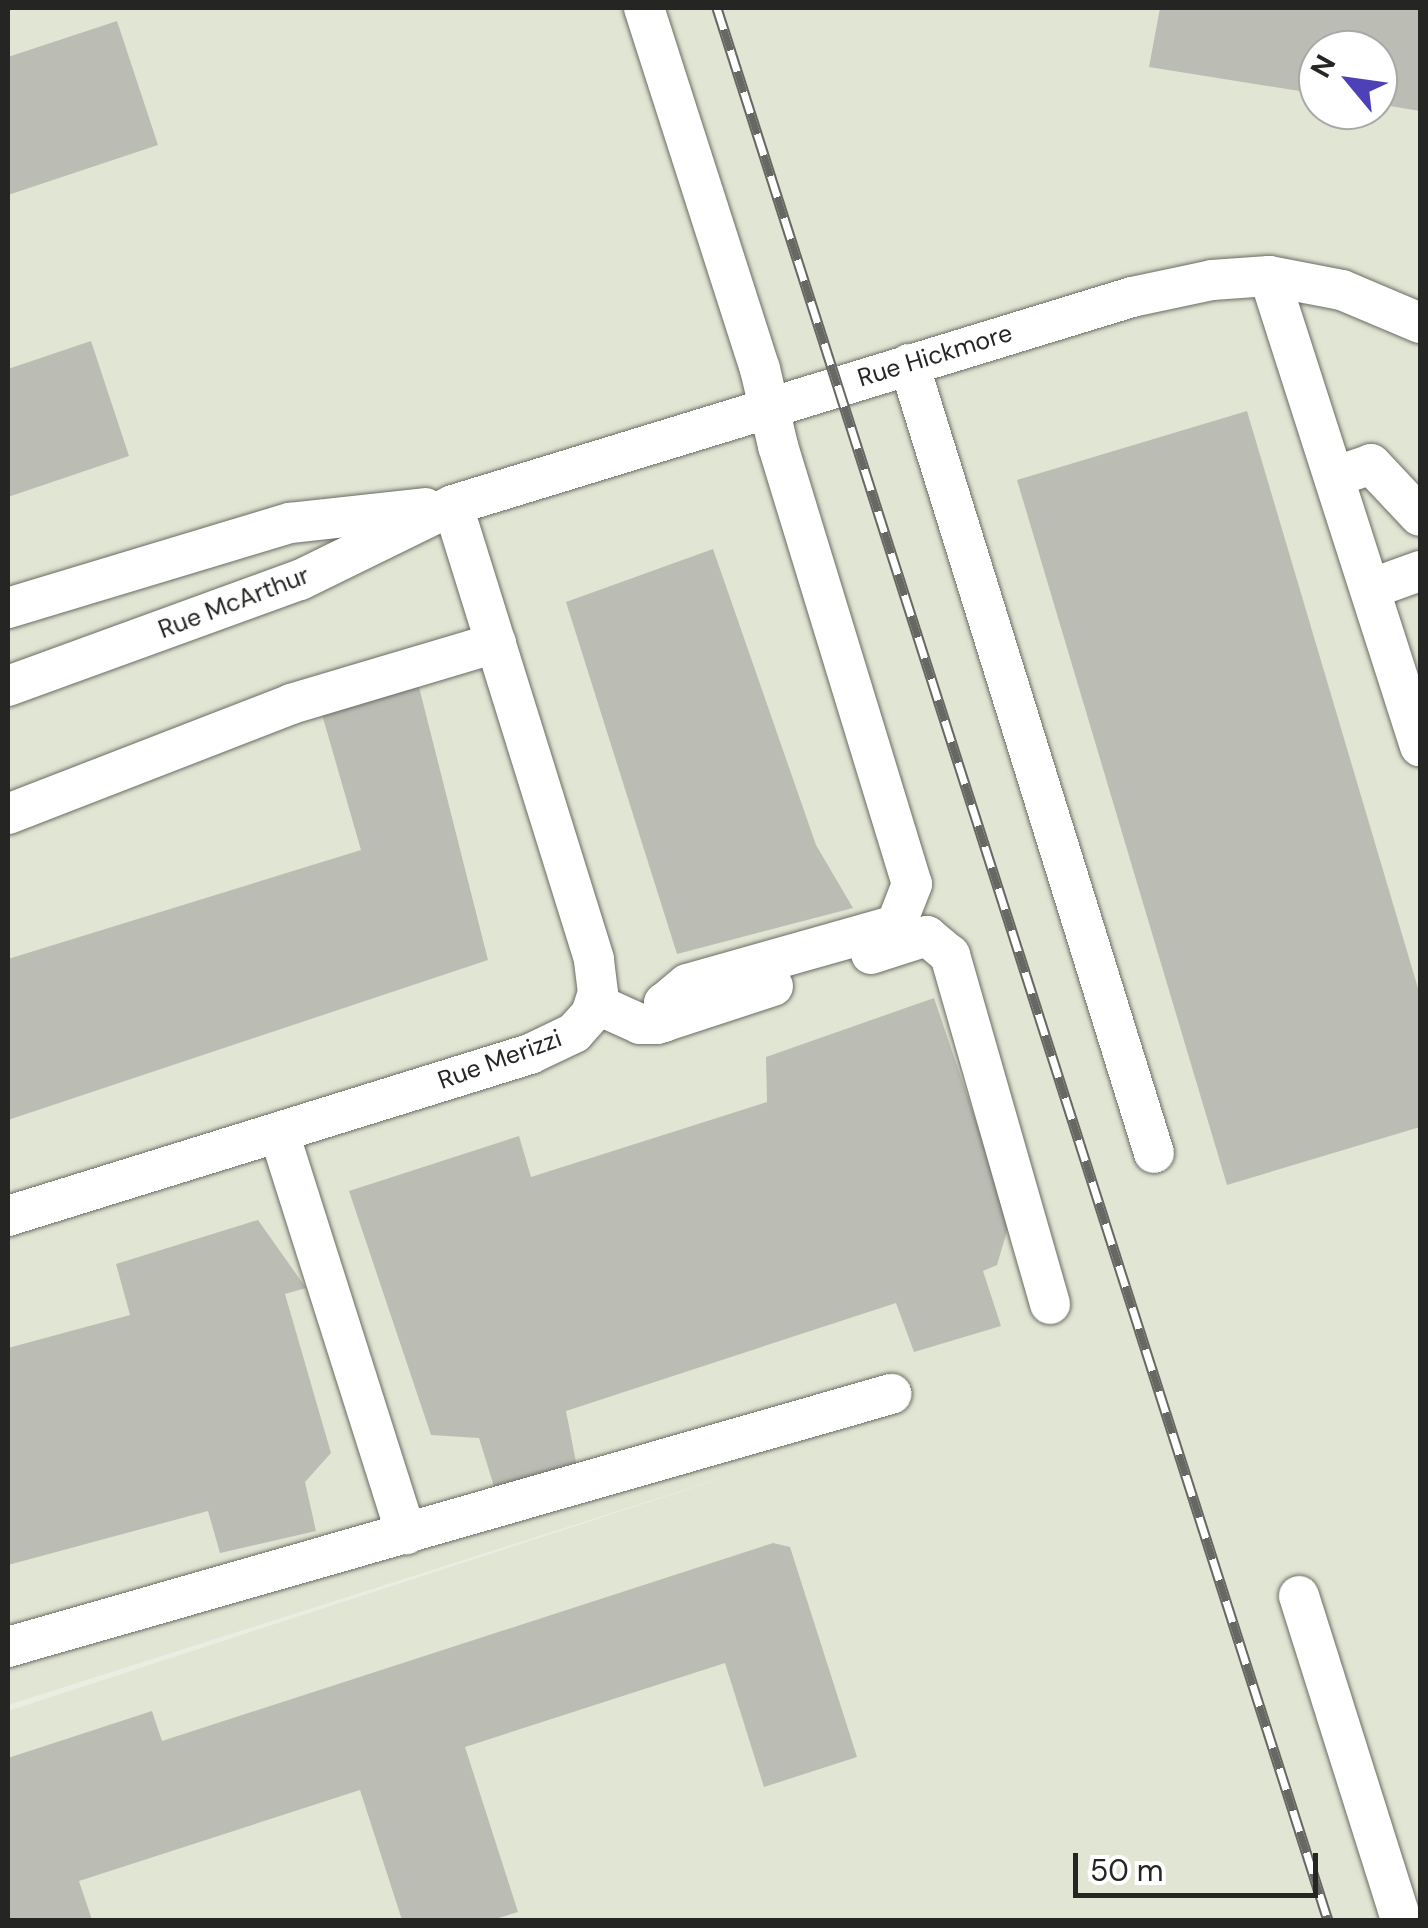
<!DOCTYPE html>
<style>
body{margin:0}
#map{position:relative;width:1428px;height:1928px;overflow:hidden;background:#ebede3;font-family:"DM Sans",sans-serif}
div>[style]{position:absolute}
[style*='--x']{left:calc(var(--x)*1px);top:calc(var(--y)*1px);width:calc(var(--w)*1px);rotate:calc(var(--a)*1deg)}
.built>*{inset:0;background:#e1e5d3}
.building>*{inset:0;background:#bbbdb4}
.roads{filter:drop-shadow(0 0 2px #6a6c64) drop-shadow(0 0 2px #6a6c64)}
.minor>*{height:40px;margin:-20px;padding:0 20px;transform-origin:20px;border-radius:20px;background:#fff}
.rail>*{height:11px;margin-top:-5.5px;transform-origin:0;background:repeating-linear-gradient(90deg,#fff 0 22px,#676863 0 44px);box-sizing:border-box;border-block:2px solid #676863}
span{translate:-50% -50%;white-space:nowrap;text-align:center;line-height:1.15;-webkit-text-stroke:8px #fff;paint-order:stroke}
.street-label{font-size:25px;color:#252623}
.frame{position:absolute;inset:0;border:10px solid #252623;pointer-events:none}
.north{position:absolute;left:1298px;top:30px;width:100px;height:100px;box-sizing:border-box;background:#fff;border:2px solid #a8a8a7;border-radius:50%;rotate:299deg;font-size:28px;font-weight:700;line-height:40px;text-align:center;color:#252623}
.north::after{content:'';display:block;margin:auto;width:35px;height:45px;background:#4e41b8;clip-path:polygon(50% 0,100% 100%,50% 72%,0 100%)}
.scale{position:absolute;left:1073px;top:1853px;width:245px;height:45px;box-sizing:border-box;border:5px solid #252623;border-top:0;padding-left:12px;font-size:30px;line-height:35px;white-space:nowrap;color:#252623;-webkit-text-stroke:8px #fff;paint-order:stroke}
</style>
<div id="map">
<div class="built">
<i style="clip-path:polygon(evenodd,8px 8px,1420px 8px,1420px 1920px,8px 1920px,8px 1711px,775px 1461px,8px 1705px,8px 8px,1318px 50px,1378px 50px,1378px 110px,1318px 110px,1318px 50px)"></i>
</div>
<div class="building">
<i style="clip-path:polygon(1160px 8px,1420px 8px,1420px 111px,1378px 104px,1378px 50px,1318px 50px,1318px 94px,1149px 67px)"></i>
<i style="clip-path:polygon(117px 21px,158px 145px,8px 195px,8px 57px)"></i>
<i style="clip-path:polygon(91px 341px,129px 456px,8px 497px,8px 369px)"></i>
<i style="clip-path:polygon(1247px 411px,1420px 995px,1420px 1127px,1227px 1185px,1017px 480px)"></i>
<i style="clip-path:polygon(713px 549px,816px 845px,853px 908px,677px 954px,566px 602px)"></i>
<i style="clip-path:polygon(418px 683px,488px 960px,8px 1120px,8px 959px,361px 850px,321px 711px)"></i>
<i style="clip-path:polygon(934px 998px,1010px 1221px,997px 1265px,983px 1271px,1001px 1326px,914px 1352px,896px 1303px,566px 1411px,577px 1467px,496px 1493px,479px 1438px,431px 1435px,349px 1191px,519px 1136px,531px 1177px,767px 1102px,766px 1057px)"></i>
<i style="clip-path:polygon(258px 1220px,306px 1288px,285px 1294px,331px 1453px,305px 1482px,316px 1531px,220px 1553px,208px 1511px,8px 1565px,8px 1348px,130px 1315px,116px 1264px)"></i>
<i style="clip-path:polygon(773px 1543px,790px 1547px,857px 1757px,764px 1787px,725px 1663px,465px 1747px,518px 1912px,492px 1920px,402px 1920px,360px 1790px,79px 1881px,92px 1920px,8px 1920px,8px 1758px,152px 1711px,162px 1741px)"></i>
</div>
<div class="roads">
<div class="minor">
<i style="--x:644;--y:8;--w:379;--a:72.2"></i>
<i style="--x:760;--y:369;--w:79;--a:76.8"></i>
<i style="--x:778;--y:446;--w:458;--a:73"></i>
<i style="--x:912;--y:884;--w:44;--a:111.3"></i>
<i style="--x:896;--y:925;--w:217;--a:164.2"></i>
<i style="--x:687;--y:984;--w:30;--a:140"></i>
<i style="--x:664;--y:1003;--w:19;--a:90"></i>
<i style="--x:1269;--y:276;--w:494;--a:72.2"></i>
<i style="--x:909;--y:364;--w:826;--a:72.75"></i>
<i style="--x:1334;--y:477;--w:39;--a:-19"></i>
<i style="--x:1371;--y:464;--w:71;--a:46.7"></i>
<i style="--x:1370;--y:589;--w:53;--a:-19.8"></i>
<i style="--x:8;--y:608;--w:295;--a:-16.8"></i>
<i style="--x:290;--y:523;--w:136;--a:-6.3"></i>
<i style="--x:8;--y:686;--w:311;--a:-20"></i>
<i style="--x:300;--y:580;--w:170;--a:-26.1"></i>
<i style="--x:453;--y:505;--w:710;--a:-17.03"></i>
<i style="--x:1132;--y:297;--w:82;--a:-12"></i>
<i style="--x:1212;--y:280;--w:57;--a:-4"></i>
<i style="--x:1269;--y:276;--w:74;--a:10.9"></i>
<i style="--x:1342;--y:290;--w:85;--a:22.9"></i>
<i style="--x:8;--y:814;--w:304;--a:-21.2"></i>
<i style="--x:291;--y:704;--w:214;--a:-16.6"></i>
<i style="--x:871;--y:954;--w:59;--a:-17.8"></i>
<i style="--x:927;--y:936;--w:30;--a:40"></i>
<i style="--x:950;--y:955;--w:363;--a:74"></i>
<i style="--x:596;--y:1004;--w:48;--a:24.4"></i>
<i style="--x:640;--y:1024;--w:17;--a:0"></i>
<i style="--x:657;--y:1024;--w:122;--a:-18.1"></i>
<i style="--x:279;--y:1133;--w:421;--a:72.4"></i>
<i style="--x:8;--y:1216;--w:547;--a:-17.24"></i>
<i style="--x:530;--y:1054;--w:49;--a:-25.5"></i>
<i style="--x:574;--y:1033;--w:25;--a:-48"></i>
<i style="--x:591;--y:1014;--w:22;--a:-72"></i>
<i style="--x:598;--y:993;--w:34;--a:-97"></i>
<i style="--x:594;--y:959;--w:475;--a:-107.3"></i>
<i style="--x:1299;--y:1596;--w:340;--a:72.5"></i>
<i style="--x:8;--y:1647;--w:919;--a:-15.99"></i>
</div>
</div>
<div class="rail">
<i style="--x:717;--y:8;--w:2007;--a:72.28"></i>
</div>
<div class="street-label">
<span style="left:935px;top:356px;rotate:-17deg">Rue Hickmore</span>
<span style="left:234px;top:603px;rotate:-21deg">Rue McArthur</span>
<span style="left:500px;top:1060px;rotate:-20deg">Rue Merizzi</span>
</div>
<div class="frame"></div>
<div class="north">N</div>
<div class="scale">50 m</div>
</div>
